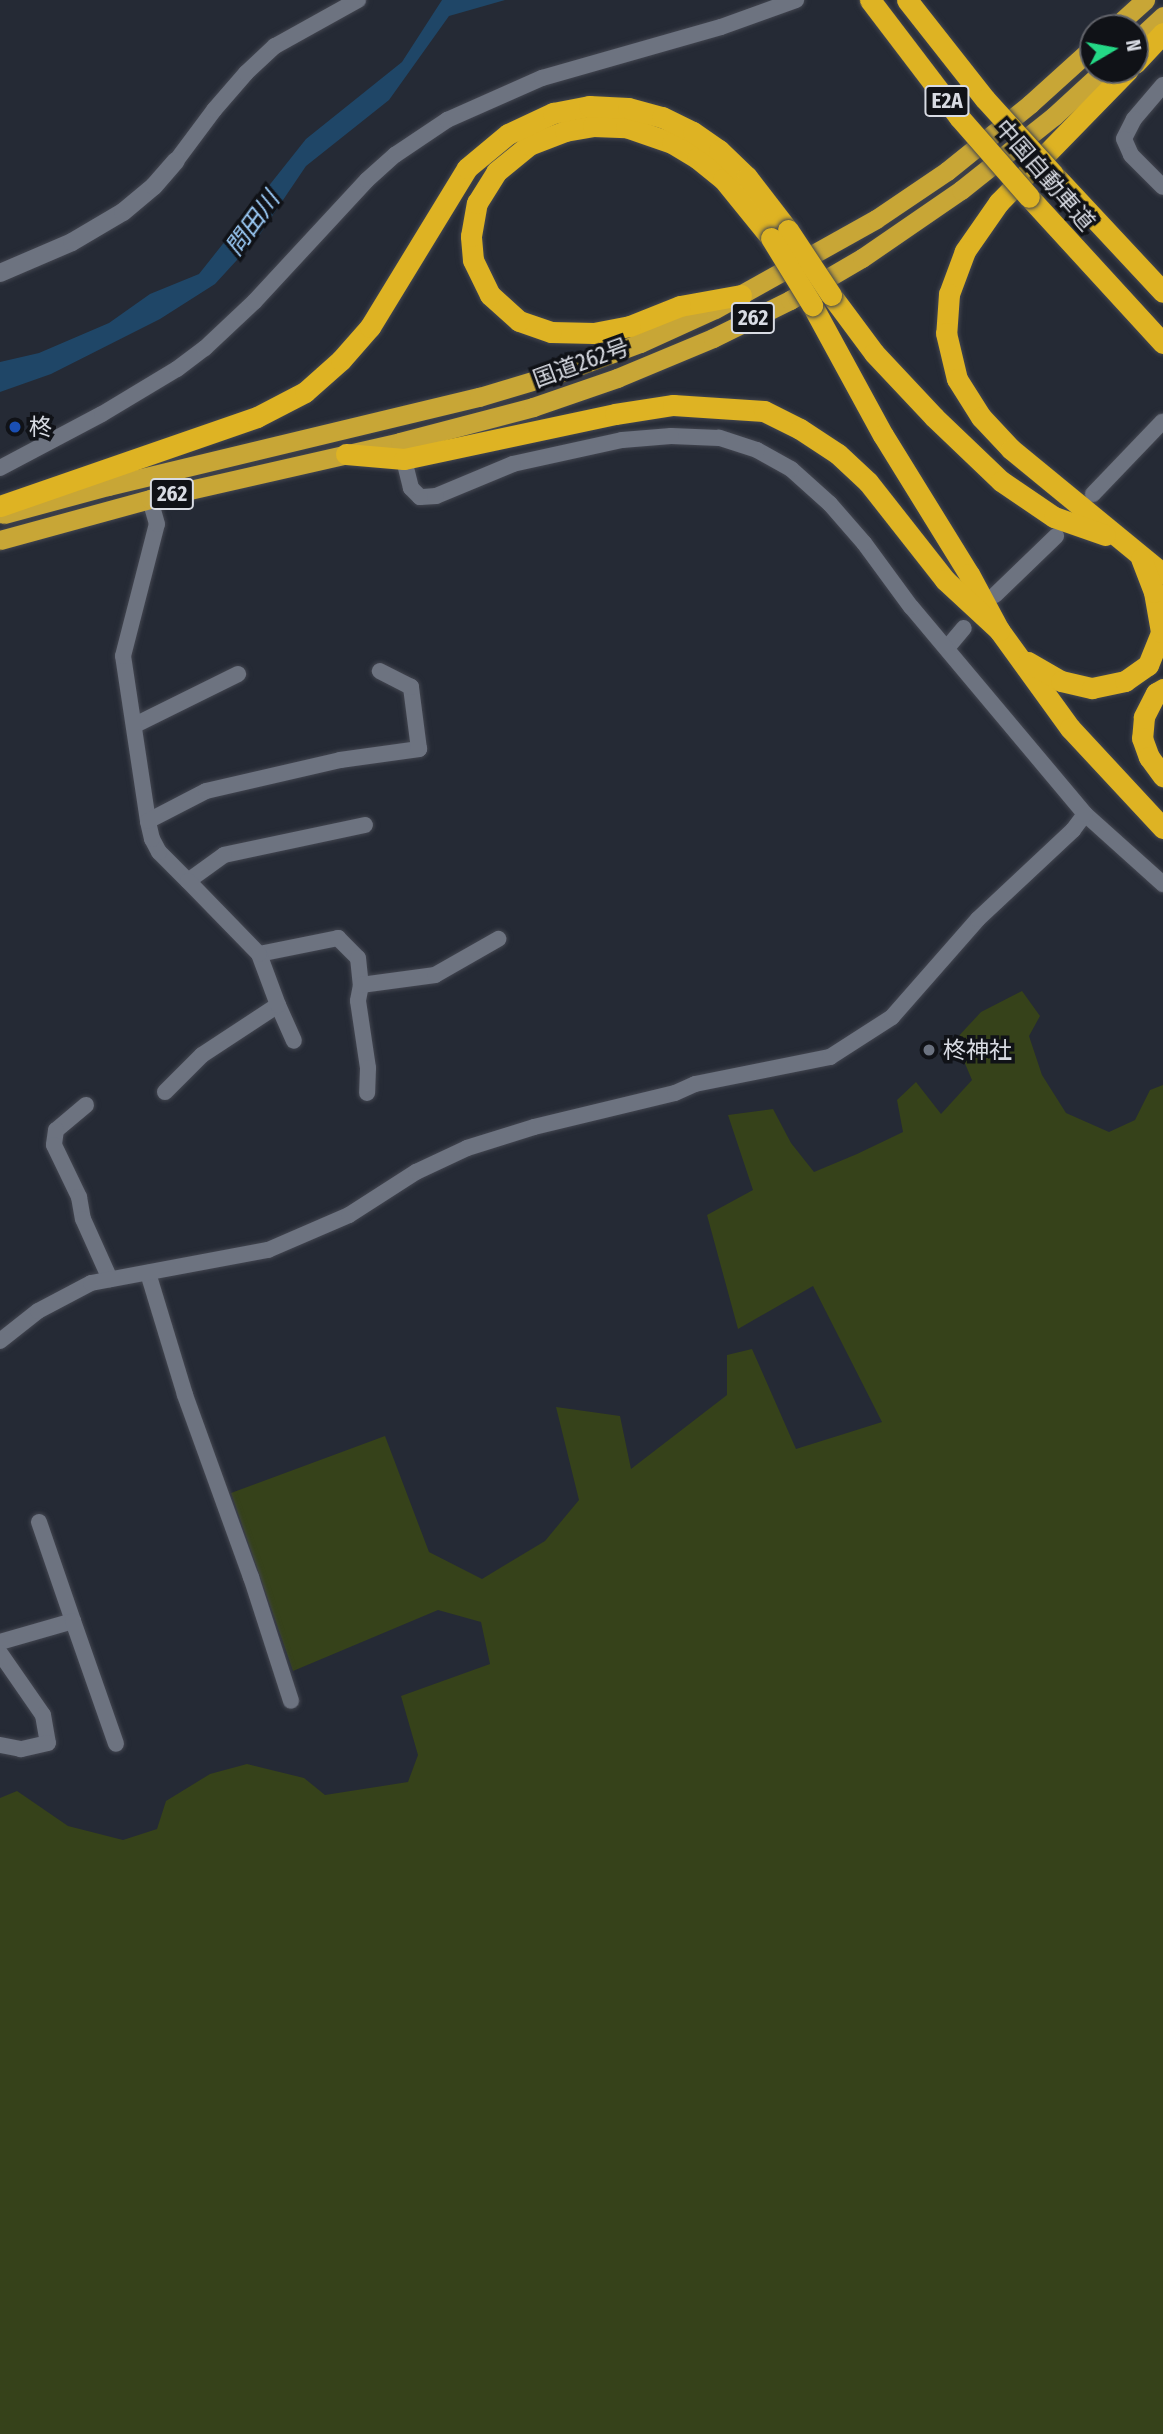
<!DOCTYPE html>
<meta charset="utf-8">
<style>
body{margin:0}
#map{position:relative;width:1163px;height:2434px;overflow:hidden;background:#252a35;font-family:"Fira Sans Condensed","Noto Sans JP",sans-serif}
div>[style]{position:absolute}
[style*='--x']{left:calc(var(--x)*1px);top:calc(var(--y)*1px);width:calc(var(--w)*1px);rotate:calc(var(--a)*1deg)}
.green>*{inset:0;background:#36421a}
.water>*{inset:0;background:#1f4667}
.roads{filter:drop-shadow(0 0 2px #434650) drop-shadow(0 0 2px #434650)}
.minor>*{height:16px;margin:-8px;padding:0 8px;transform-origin:8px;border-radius:8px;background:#6d7380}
.tertiary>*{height:18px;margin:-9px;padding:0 9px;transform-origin:9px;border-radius:9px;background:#6d7380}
.trunk>*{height:19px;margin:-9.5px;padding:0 9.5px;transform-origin:9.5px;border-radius:9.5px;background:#c8a636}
.motorway>*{height:21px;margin:-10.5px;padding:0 10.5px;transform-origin:10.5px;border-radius:10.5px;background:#deb323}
.bridges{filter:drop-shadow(0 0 2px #434650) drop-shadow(0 0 2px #434650)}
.motorway-bridge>*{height:21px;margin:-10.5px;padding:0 10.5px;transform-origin:10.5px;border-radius:10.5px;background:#deb323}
.dots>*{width:19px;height:19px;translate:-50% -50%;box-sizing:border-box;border:4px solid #101217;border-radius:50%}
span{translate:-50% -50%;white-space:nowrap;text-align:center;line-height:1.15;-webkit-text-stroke:7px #101217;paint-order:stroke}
.shield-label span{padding:2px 5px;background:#101217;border:2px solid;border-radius:5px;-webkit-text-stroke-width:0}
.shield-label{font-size:21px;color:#d8dbe3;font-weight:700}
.street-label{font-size:23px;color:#d8dbe3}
.poi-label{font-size:23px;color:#d8dbe3}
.left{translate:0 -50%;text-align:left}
.water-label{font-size:24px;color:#9dcdfa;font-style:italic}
.north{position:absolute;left:1079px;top:14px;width:70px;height:70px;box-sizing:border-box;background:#101217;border:2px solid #606269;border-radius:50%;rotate:80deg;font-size:19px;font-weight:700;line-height:28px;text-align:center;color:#d8dbe3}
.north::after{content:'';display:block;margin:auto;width:24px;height:32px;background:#24d886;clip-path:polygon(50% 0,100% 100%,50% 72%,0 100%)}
</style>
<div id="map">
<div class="green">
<i style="clip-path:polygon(1022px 991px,1040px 1016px,1029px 1036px,1042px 1075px,1066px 1113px,1109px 1132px,1135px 1120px,1150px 1090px,1163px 1085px,1163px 2434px,0 2434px,0 1798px,17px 1791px,68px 1826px,123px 1840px,157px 1829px,166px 1801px,210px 1774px,247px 1764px,304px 1778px,325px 1795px,408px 1782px,418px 1755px,401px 1696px,490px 1664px,481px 1622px,438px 1610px,293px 1671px,231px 1493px,385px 1436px,429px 1552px,482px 1579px,545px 1541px,579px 1500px,556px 1407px,620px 1416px,631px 1469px,727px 1395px,727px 1355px,752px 1349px,796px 1449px,882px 1422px,813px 1286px,738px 1329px,707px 1215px,753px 1190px,728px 1115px,773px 1109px,791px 1143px,814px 1172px,857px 1154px,903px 1132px,897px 1100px,916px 1082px,941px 1114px,972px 1080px,955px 1040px,981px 1012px)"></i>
</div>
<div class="water">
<i style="clip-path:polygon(442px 0,505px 0,449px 16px,389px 100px,306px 166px,258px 237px,215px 284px,160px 319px,51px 374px,0 392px,0 362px,39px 353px,109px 323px,150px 294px,199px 274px,306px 139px,402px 62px)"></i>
</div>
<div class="roads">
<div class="minor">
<i style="--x:1163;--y:85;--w:45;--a:130.5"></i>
<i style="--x:1134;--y:119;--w:22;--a:117"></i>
<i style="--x:1124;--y:139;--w:17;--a:66"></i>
<i style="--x:1131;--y:155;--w:45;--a:45"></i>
<i style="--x:176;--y:161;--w:64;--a:-53.3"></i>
<i style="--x:214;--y:110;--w:49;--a:-49.1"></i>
<i style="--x:246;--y:73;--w:40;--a:-43"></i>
<i style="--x:275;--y:46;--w:95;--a:-29"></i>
<i style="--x:0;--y:468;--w:115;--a:-27.9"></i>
<i style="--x:102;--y:414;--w:87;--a:-31"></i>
<i style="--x:177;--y:369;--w:35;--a:-37"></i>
<i style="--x:205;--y:348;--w:67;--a:-43.2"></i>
<i style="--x:254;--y:302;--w:166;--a:-47.2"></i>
<i style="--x:367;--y:180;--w:38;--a:-42"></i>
<i style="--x:395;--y:155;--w:63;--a:-33.9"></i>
<i style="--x:447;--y:120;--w:104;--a:-23.9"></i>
<i style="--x:542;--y:78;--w:186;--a:-15.9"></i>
<i style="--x:721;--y:27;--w:80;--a:-19.8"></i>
<i style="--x:1093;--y:494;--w:100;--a:-46.2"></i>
<i style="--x:995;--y:595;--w:85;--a:-44"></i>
<i style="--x:947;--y:648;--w:26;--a:-50"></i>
<i style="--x:135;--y:725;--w:115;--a:-26.3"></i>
<i style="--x:1085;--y:814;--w:105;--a:41.9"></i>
<i style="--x:148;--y:821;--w:167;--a:-98.6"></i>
<i style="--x:123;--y:656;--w:136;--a:-75.6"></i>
<i style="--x:157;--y:524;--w:26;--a:-106"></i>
<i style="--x:365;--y:825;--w:144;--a:168"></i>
<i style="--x:224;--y:855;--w:44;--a:144.2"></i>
<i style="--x:188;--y:881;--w:41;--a:-135"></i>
<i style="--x:159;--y:852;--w:15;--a:-118"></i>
<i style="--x:152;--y:839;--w:18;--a:-103"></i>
<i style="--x:148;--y:821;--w:65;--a:-27.3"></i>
<i style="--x:206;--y:791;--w:138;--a:-13"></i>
<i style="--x:340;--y:760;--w:80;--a:-7.9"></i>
<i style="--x:419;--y:749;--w:63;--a:-97.4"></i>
<i style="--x:411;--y:687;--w:35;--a:-153"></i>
<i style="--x:259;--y:954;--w:81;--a:-11.4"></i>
<i style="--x:338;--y:938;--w:28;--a:45"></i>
<i style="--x:358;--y:958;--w:27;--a:84"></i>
<i style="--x:361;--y:985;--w:16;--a:101"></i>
<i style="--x:358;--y:1001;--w:68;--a:81.5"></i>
<i style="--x:368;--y:1068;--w:25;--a:92"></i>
<i style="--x:361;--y:985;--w:75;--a:-7.7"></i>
<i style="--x:435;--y:975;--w:73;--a:-29.7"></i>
<i style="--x:278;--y:1005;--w:39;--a:66"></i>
<i style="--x:165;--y:1092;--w:52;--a:-45"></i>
<i style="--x:202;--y:1055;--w:91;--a:-33.3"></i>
<i style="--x:278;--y:1005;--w:54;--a:-110.4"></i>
<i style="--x:259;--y:954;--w:102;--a:-134.2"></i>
<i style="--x:86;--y:1105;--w:39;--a:140"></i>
<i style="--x:56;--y:1130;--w:15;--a:98"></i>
<i style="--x:54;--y:1145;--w:58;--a:64.3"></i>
<i style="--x:79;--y:1197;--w:22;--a:80"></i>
<i style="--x:83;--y:1219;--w:66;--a:65.8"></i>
<i style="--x:148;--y:1273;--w:127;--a:73.1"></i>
<i style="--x:185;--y:1395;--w:194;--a:70.1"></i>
<i style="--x:251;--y:1577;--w:130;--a:72.1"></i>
<i style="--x:0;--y:1341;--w:48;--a:-38.3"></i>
<i style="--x:38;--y:1311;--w:60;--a:-27.8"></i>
<i style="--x:91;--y:1283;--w:180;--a:-10.6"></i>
<i style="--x:268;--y:1250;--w:88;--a:-23.4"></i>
<i style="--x:349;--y:1215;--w:80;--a:-32.7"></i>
<i style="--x:416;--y:1172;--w:56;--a:-25.2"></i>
<i style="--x:467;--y:1148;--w:70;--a:-17.4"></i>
<i style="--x:534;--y:1127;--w:145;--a:-13.6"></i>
<i style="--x:675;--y:1093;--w:22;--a:-24"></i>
<i style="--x:695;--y:1084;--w:138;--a:-11.3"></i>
<i style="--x:830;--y:1057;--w:74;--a:-32.8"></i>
<i style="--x:892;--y:1017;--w:130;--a:-48.7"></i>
<i style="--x:978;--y:919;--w:130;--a:-43.1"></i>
<i style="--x:1073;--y:830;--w:20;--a:-53"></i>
<i style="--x:1085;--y:814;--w:270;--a:-130"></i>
<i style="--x:911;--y:607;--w:79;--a:-126.3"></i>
<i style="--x:864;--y:543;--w:52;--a:-131.1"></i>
<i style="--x:830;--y:504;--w:52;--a:-138.1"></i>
<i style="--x:791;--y:469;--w:39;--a:-151"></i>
<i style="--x:757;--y:450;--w:40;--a:-162"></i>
<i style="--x:719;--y:438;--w:48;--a:-177.6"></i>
<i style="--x:671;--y:436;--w:49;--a:175.3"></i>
<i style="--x:622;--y:440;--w:112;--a:167.6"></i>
<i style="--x:513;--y:464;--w:83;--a:157.4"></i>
<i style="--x:436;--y:496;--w:16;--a:176"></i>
<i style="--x:420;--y:497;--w:13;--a:-135"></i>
<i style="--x:411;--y:488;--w:41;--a:-104"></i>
<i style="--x:39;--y:1522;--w:105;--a:71"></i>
<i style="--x:0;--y:1642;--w:76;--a:-16"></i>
<i style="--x:73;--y:1621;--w:130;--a:70.7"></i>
<i style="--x:0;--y:1653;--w:75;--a:55.3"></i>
<i style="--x:43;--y:1715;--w:28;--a:80"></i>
<i style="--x:48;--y:1743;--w:28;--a:167"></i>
<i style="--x:21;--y:1749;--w:21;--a:-169"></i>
</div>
<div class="tertiary">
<i style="--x:0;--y:273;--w:78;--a:-23.3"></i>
<i style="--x:72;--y:242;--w:59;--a:-30.5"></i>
<i style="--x:123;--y:212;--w:40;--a:-40"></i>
<i style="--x:154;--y:186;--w:33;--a:-49"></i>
</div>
<div class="trunk">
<i style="--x:1114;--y:28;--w:42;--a:-42.1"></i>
<i style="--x:1135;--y:42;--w:38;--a:-43"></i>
<i style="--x:4;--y:514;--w:108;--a:-15.1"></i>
<i style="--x:108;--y:486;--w:382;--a:-13.5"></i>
<i style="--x:479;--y:397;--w:84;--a:-16.7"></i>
<i style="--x:559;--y:373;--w:86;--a:-20.3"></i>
<i style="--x:640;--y:343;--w:82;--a:-24.4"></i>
<i style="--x:715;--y:309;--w:184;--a:-29.2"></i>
<i style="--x:876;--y:219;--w:86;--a:-34.1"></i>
<i style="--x:947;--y:171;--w:107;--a:-38.9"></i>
<i style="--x:1030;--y:104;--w:85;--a:-42.1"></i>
<i style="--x:0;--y:540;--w:156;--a:-15.3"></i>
<i style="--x:150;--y:499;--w:256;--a:-12.8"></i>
<i style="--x:400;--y:442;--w:138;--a:-14.7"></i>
<i style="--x:533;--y:407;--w:89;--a:-19"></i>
<i style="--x:617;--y:378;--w:104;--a:-22.6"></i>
<i style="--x:713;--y:338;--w:86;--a:-26.3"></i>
<i style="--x:790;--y:300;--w:83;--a:-30.3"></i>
<i style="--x:862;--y:258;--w:120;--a:-34.5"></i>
<i style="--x:961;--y:190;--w:119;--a:-38.5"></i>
<i style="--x:1054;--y:116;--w:68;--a:-42.6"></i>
</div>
<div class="motorway">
<i style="--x:1135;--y:63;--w:41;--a:-47"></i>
<i style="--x:1128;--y:70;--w:185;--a:134.3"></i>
<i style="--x:999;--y:202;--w:60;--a:124.8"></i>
<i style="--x:965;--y:251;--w:46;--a:110.4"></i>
<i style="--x:949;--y:294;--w:39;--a:94"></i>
<i style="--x:946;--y:333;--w:47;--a:76.6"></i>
<i style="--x:957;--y:379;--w:45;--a:57.7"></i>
<i style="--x:981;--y:417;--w:44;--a:46.8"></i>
<i style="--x:1011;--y:449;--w:197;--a:39.4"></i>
<i style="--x:1053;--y:174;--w:161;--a:47"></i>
<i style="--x:1029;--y:197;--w:198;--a:47.5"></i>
<i style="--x:741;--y:295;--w:62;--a:169.8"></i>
<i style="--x:680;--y:306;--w:54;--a:158.2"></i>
<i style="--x:630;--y:326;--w:37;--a:169"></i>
<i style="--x:594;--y:333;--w:43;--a:-178.7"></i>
<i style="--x:551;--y:332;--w:34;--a:-161"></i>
<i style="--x:519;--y:321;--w:39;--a:-138"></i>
<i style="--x:490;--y:295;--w:39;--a:-116"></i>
<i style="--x:473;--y:260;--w:24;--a:-95"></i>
<i style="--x:471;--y:236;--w:34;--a:-80"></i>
<i style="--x:477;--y:203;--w:36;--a:-58"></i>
<i style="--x:496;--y:172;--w:43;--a:-39.3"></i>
<i style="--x:529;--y:145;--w:39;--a:-21"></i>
<i style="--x:565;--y:131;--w:28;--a:-10"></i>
<i style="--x:593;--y:126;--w:33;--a:2"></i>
<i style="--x:626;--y:127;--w:49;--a:19.2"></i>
<i style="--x:672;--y:143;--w:29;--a:31"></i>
<i style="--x:697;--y:158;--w:33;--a:39"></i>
<i style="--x:723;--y:179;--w:76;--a:50.9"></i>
<i style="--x:831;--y:295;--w:72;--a:53.4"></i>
<i style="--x:874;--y:353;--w:88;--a:46.8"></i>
<i style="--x:934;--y:417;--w:93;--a:43.7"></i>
<i style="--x:1001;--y:481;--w:64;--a:34.2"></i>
<i style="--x:1054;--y:517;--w:54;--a:19.4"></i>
<i style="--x:812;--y:305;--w:148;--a:61.4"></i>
<i style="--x:883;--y:435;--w:163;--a:58.3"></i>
<i style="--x:969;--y:574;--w:64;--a:61.8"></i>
<i style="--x:999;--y:630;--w:121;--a:54.1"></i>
<i style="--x:1070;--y:728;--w:137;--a:47.1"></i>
<i style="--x:346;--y:454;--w:58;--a:4.9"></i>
<i style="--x:404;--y:459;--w:216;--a:-12"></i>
<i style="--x:615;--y:414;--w:59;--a:-8.8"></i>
<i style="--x:673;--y:405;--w:91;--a:3.8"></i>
<i style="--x:764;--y:411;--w:40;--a:26.6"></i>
<i style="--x:800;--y:429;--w:45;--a:33.3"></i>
<i style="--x:838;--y:454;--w:41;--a:43"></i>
<i style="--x:868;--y:482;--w:125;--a:51.8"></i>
<i style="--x:945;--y:580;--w:74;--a:42.8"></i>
<i style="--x:0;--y:506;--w:272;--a:-19.1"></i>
<i style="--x:257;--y:417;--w:54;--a:-27.5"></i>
<i style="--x:305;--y:392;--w:48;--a:-41.6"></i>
<i style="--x:341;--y:360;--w:44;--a:-48.7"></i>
<i style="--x:370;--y:327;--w:186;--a:-58.6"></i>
<i style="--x:467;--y:168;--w:53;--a:-39.7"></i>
<i style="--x:508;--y:134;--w:50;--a:-25"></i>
<i style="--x:553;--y:113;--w:37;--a:-11"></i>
<i style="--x:589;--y:106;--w:39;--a:3"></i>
<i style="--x:628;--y:108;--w:35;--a:15"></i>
<i style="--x:662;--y:117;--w:34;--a:26"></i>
<i style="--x:693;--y:132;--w:32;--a:35"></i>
<i style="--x:719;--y:150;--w:39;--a:44"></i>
<i style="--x:747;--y:177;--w:67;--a:52.3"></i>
<i style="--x:1028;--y:662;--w:38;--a:30"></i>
<i style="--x:1061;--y:681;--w:32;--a:13"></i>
<i style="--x:1092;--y:688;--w:34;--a:-12"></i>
<i style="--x:1125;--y:681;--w:28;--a:-35"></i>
<i style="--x:1148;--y:665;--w:35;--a:-68"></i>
<i style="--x:1161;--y:632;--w:41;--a:-99.9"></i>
<i style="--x:1154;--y:592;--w:36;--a:-111"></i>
<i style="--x:1163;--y:689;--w:8;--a:150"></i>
<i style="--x:1156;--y:693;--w:27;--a:117"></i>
<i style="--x:1144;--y:717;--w:21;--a:95"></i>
<i style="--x:1142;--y:738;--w:20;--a:70"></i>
<i style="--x:1149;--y:757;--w:24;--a:54"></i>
</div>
</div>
<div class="bridges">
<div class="motorway-bridge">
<i style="--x:870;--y:0;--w:147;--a:52.7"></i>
<i style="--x:959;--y:117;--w:106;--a:48.8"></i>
<i style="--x:907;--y:0;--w:126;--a:51.8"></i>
<i style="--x:985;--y:99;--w:101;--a:47.8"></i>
<i style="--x:788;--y:230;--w:78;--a:56.5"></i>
<i style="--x:771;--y:238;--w:79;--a:58.5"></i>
</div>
</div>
<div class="dots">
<i style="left:15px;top:427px;background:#1a4fb4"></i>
<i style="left:929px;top:1050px;background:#6b7280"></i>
</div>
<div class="shield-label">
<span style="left:947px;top:101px">E2A</span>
<span style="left:753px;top:318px">262</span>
<span style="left:172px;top:494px">262</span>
</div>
<div class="street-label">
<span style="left:1045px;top:175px;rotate:49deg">中国自動車道</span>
<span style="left:581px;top:363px;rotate:-20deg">国道262号</span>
</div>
<div class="poi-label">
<span class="left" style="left:29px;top:427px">柊</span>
<span class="left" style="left:943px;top:1050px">柊神社</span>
</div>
<div class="water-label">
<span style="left:253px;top:224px;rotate:-54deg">問田川</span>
</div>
<div class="north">N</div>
</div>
